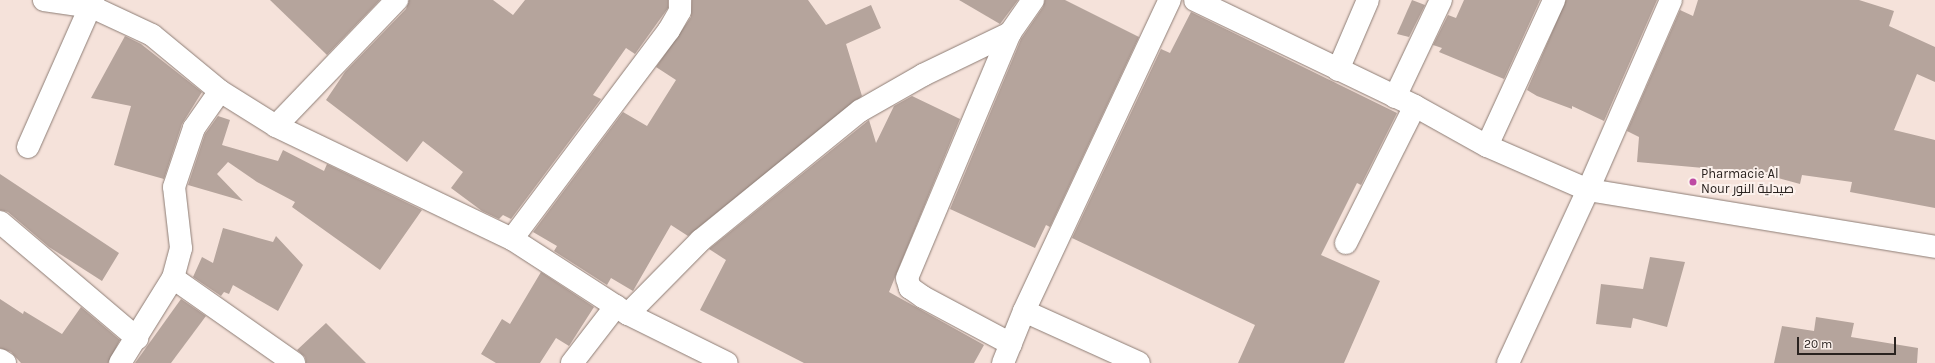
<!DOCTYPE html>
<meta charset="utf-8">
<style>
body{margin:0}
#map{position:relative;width:1935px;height:363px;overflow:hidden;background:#f5e2da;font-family:Karla,Cairo,sans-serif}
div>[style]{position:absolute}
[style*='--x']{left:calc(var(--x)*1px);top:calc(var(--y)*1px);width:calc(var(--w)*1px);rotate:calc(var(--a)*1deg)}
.building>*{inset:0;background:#b5a49c}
.roads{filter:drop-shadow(0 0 1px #8d7d75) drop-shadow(0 0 1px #8d7d75)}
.street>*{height:22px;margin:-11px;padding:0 11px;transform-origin:11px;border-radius:11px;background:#fff}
.dots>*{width:11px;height:11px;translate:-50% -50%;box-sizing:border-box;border:2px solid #fcf1ec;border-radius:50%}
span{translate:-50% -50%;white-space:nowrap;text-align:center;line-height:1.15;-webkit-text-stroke:4px #fcf1ec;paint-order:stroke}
.poi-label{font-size:13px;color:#2a2320}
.left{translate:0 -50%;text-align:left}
.scale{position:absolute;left:1797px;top:337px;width:99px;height:18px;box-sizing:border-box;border:2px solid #2a2320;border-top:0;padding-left:5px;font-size:12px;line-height:14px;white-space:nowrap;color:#2a2320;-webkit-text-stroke:3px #fcf1ec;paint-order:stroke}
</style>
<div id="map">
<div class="building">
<i style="clip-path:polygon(270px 0,380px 0,327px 55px)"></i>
<i style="clip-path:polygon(409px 0,493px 0,513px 15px,525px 0,668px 0,668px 8px,635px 54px,626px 48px,593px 95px,601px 99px,511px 219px,503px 215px,499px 219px,482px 211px,451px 188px,463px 172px,423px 141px,407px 162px,326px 100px,345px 72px,406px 9px)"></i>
<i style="clip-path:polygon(692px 0,808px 0,826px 25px,871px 5px,881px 28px,846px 44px,862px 96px,688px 236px,671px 225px,633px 291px,611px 278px,607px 285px,554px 251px,557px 246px,533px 232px,623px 112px,647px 126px,676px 80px,656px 67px,691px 17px)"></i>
<i style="clip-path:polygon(959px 0,1018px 0,1000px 24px)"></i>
<i style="clip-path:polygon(1045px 0,1065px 0,1139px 37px,1050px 227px,1046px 225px,1035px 248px,950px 209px,1021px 39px,1043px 7px)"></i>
<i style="clip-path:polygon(1412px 0,1425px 5px,1409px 37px,1397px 34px)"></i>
<i style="clip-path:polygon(1464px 0,1540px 0,1504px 79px,1439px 52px,1442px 48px,1433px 45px,1448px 15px,1456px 18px)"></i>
<i style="clip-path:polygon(1566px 0,1657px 0,1604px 121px,1572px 106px,1572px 109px,1537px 96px,1527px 90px)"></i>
<i style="clip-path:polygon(1698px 0,1859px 0,1894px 11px,1889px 26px,1935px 47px,1935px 82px,1917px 74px,1894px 130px,1935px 140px,1935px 208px,1850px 192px,1852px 182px,1802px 175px,1800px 184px,1759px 173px,1637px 162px,1639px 137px,1627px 131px,1680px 10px,1693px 16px)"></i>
<i style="clip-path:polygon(1191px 12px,1397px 113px,1361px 185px,1357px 183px,1321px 255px,1380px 281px,1344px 363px,1238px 363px,1255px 325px,1072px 238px,1161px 49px,1170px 53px)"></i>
<i style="clip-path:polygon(125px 36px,141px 44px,202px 92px,182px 124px,164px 179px,114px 165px,131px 106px,91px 98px)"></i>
<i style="clip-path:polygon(912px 96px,960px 119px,889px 292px,984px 345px,974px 363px,804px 363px,700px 310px,726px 260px,709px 249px,869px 120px,876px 143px,894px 106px)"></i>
<i style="clip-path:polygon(218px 116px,230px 120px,222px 145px,278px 161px,283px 150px,324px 171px,327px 164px,422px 210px,380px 270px,292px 207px,295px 202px,257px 182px,228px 162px,217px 174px,243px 201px,188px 185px,205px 134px)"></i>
<i style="clip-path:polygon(0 174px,119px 253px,102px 281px,49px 247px,8px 212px,0 210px)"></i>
<i style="clip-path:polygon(223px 228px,273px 242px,276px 236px,303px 265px,278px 311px,233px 285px,229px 294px,224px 292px,221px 296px,193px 277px,202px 257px,213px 263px)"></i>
<i style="clip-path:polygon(1650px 257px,1685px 262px,1667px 327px,1633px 318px,1631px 328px,1596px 324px,1601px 284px,1643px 289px)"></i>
<i style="clip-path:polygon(541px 272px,594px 307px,569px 346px,556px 338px,540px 363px,496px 363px,481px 354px,502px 319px,510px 324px)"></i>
<i style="clip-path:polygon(0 299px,23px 314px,24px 311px,62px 334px,81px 307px,120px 340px,108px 363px,21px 363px,11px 352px,0 348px)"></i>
<i style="clip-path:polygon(181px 299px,206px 316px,171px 363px,135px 363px)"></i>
<i style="clip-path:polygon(1816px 317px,1854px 323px,1851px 337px,1918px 348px,1917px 363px,1774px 363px,1782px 326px,1814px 331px)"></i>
<i style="clip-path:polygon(326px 323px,366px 363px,306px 363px,305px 357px,297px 350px)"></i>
</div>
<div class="roads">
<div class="street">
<i style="--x:44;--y:0;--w:49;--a:8.3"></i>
<i style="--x:92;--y:7;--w:66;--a:25"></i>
<i style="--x:152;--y:35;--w:88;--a:39.5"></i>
<i style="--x:220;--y:91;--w:66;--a:32"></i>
<i style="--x:276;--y:126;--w:262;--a:25.6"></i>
<i style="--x:512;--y:239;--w:138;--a:32.9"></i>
<i style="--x:628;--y:314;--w:110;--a:26.3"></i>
<i style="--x:1195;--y:0;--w:244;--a:25.7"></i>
<i style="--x:1415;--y:106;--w:82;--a:29.1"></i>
<i style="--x:1487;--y:146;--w:110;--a:23.5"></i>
<i style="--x:1588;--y:190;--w:207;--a:-66.4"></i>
<i style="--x:1338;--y:70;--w:76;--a:-66.8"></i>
<i style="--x:1395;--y:97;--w:107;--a:-64.6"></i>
<i style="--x:276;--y:126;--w:175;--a:-46.2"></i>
<i style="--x:1487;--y:146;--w:161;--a:-65.3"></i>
<i style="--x:28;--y:147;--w:161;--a:-66.1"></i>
<i style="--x:0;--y:222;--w:180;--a:40.3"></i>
<i style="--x:512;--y:239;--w:261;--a:-53.1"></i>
<i style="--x:669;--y:30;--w:22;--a:-60"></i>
<i style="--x:680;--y:11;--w:11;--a:-90"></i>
<i style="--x:1346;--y:243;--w:153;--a:-63.3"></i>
<i style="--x:173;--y:278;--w:148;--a:35.1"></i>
<i style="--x:1024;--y:311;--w:126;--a:24.3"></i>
<i style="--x:628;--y:314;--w:104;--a:-45.4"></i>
<i style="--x:701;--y:240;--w:205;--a:-39.1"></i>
<i style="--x:860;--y:111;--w:73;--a:-29.7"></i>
<i style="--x:923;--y:75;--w:97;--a:-25.8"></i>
<i style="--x:1011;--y:344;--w:100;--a:-151.9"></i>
<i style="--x:923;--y:297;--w:16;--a:-145"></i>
<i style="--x:910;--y:288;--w:10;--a:-107"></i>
<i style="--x:907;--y:278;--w:266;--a:-67.2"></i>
<i style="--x:1010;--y:33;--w:40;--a:-55.1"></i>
<i style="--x:0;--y:360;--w:6;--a:31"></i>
<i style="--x:120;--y:363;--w:100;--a:-58.1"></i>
<i style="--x:173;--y:278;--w:31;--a:-75"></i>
<i style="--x:181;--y:248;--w:61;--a:-96.5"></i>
<i style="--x:174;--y:187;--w:62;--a:-71.3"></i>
<i style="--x:194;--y:128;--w:45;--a:-54.9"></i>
<i style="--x:572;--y:363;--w:72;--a:-52.3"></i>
<i style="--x:1003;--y:363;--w:56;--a:-68"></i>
<i style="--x:1024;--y:311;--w:344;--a:-64.9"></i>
<i style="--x:1508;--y:363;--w:191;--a:-65.2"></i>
<i style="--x:1588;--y:190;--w:352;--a:9.3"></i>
</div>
</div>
<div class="dots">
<i style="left:1693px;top:182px;background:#be4aa3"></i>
</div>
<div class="poi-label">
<span class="left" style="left:1701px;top:182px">Pharmacie Al<br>Nour صيدلية النور</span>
</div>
<div class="scale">20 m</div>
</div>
